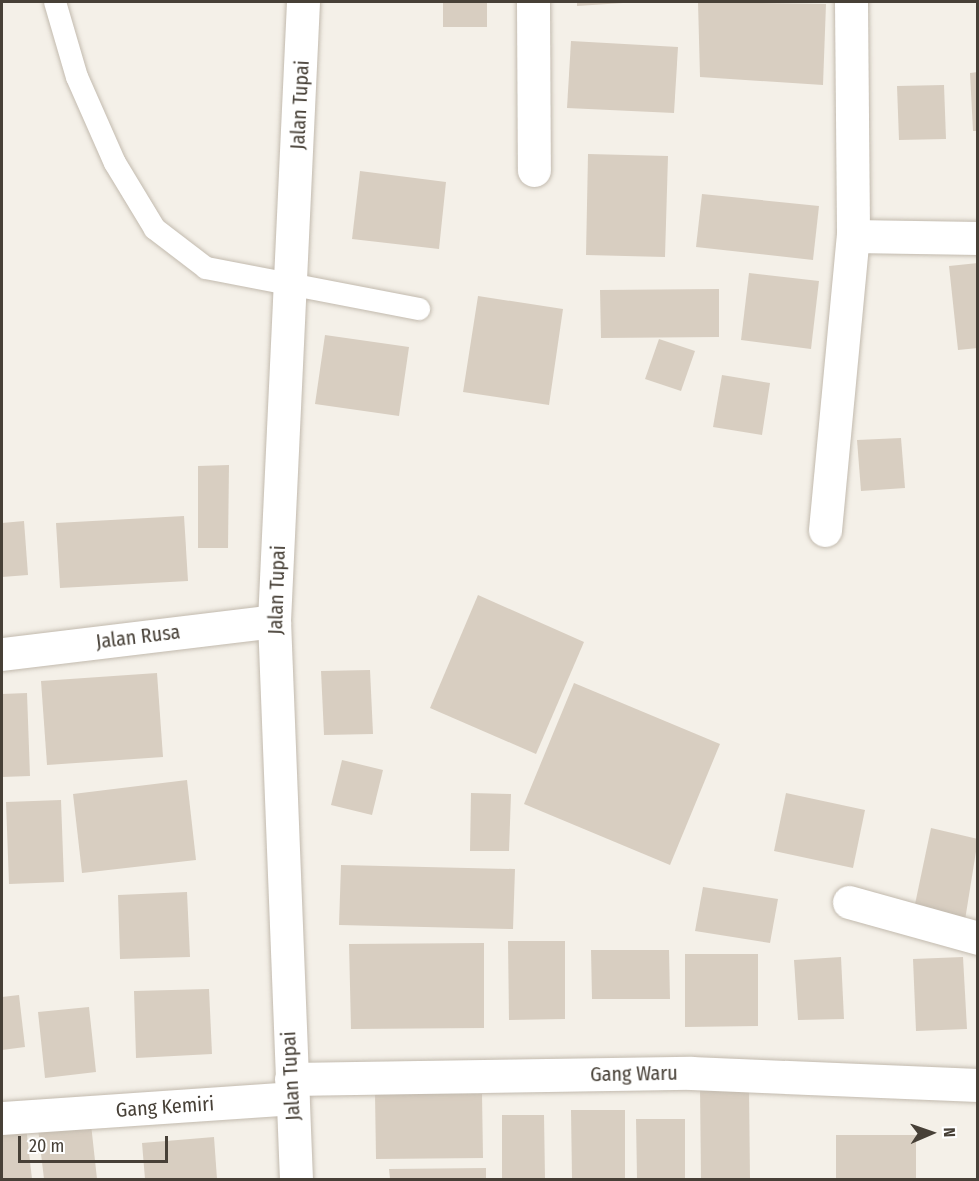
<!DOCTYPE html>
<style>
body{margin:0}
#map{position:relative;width:979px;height:1181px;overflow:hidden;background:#f4f0e8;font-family:"Fira Sans Condensed",sans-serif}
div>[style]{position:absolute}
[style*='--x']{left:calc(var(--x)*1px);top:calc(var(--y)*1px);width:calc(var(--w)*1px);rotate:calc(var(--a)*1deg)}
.building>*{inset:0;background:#d8cec1}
.roads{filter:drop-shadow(0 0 2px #c2baae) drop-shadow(0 0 2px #c2baae)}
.service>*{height:22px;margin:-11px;padding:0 11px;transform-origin:11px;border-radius:11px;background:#fff}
.minor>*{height:33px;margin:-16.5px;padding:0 16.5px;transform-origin:16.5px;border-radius:16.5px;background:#fff}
.tertiary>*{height:33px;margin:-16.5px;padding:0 16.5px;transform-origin:16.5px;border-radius:16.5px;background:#fff}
span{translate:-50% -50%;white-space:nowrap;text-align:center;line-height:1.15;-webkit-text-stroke:4.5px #fff;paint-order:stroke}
.street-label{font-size:20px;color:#474037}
.frame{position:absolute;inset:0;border:3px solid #474037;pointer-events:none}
.north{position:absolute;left:901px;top:1103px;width:60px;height:60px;-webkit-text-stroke:4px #fff;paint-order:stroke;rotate:88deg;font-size:16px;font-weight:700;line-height:24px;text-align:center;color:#474037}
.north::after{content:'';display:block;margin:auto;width:21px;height:27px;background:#474037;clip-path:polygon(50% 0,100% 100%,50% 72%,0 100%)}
.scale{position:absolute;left:18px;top:1136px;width:150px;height:27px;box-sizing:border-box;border:3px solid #474037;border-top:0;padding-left:8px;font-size:18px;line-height:21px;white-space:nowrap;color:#474037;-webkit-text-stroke:4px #fff;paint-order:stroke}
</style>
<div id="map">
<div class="building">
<i style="clip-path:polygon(443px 2px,487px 2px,487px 27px,443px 27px)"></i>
<i style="clip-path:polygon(577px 2px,623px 2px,623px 3px,577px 6px)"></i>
<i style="clip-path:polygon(698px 2px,826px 4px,823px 85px,700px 77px)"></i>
<i style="clip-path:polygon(571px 41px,678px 47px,674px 113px,567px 108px)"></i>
<i style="clip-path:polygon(978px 72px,978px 131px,973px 131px,970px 73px)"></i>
<i style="clip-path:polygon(944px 85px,946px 139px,899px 140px,897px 86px)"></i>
<i style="clip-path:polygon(588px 154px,668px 156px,665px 257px,586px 255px)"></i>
<i style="clip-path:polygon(360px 171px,446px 182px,439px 249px,352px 239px)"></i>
<i style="clip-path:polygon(702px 194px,819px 206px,813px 260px,696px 247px)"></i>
<i style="clip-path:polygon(978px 263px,978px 348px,958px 350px,949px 266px)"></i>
<i style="clip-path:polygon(749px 273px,819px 281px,811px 349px,741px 340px)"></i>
<i style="clip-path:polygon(719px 289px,719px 337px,601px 338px,600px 290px)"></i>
<i style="clip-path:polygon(478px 296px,563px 309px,549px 405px,463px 392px)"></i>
<i style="clip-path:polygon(325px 335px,409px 347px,399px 416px,315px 404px)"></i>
<i style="clip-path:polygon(659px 339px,695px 351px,681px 391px,645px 379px)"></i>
<i style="clip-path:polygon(722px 375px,770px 383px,762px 435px,713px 427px)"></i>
<i style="clip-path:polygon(901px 438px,905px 488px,861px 491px,857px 440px)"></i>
<i style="clip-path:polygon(229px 465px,228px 548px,198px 548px,198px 466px)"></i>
<i style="clip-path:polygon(184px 516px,188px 581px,60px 588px,56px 523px)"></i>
<i style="clip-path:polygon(24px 521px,28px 575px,2px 577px,2px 523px)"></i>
<i style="clip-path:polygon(478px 595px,584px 642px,536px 754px,430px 708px)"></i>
<i style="clip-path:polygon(370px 670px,373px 734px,324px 735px,321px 671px)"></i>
<i style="clip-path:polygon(157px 673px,163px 757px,47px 765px,41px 681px)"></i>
<i style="clip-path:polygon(574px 683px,720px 744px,670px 865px,524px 804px)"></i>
<i style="clip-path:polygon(27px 693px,30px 776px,2px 777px,2px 694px)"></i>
<i style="clip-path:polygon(342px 760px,383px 770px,372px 815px,331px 805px)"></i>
<i style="clip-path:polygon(187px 780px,196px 860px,82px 873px,73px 794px)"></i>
<i style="clip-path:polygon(471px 793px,511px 794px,509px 851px,470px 851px)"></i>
<i style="clip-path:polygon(786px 793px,865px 810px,853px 868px,774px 851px)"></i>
<i style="clip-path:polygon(61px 800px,64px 882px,9px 884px,6px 802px)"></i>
<i style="clip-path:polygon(931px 828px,978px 839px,965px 920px,914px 909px)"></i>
<i style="clip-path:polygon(341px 865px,515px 869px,513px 929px,339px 925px)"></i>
<i style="clip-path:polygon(703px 887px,778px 899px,770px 943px,695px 931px)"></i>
<i style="clip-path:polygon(187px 892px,190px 957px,120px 959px,118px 895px)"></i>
<i style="clip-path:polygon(508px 941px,565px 941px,565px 1019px,509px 1020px)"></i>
<i style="clip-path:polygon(484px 943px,484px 1028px,351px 1029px,349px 944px)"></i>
<i style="clip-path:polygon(591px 950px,669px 950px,670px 999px,592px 999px)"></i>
<i style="clip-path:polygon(685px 954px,758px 954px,758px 1026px,685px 1027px)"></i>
<i style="clip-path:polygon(841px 957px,844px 1019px,798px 1020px,794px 960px)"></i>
<i style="clip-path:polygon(963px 957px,967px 1029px,916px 1031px,913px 959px)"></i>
<i style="clip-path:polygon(209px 989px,212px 1054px,136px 1058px,134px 991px)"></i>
<i style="clip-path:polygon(19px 995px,25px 1047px,2px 1050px,2px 997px)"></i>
<i style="clip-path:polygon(89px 1007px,96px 1072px,45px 1078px,38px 1012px)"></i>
<i style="clip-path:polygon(700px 1088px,749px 1088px,750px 1179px,701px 1179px)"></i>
<i style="clip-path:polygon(375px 1094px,482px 1094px,483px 1158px,376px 1159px)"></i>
<i style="clip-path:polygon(571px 1110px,625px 1110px,625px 1179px,572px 1179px)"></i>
<i style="clip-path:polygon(90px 1115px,97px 1179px,44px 1179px,37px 1120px)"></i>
<i style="clip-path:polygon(502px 1115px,544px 1115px,545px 1179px,502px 1179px)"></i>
<i style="clip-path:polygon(636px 1119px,685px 1119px,685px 1179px,637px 1179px)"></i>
<i style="clip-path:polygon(26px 1126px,32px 1179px,2px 1179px,2px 1128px)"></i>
<i style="clip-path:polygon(836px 1135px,916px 1135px,916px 1179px,836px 1179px)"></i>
<i style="clip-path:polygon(214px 1137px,217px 1179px,145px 1179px,142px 1143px)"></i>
<i style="clip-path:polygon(486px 1168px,486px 1179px,390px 1179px,389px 1169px)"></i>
</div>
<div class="roads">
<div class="service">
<i style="--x:55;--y:2;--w:78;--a:73.7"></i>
<i style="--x:77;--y:77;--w:94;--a:66.2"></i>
<i style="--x:115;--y:163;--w:77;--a:58.8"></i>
<i style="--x:155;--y:229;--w:64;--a:37.4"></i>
<i style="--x:206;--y:268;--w:217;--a:10.9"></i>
</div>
<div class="minor">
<i style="--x:533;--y:2;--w:168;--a:89.7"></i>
<i style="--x:851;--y:2;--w:234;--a:89.5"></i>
<i style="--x:853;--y:236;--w:125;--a:0.9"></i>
<i style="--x:825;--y:530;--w:295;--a:-84.6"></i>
<i style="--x:2;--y:654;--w:274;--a:-6.9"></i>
<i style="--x:849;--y:902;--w:134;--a:15.6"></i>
<i style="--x:291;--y:1079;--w:400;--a:-0.9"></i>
<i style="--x:691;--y:1073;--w:287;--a:2.4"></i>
<i style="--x:2;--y:1118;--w:291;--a:-3.9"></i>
</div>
<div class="tertiary">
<i style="--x:296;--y:1180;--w:559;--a:-92.25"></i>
<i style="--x:274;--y:621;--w:620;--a:-87.32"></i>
</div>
</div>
<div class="street-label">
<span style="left:300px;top:105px;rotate:-87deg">Jalan Tupai</span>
<span style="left:277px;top:590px;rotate:-88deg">Jalan Tupai</span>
<span style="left:138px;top:637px;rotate:-7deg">Jalan Rusa</span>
<span style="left:634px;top:1074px;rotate:-1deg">Gang Waru</span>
<span style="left:291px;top:1076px;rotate:-93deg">Jalan Tupai</span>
<span style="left:165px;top:1107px;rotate:-4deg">Gang Kemiri</span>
</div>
<div class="frame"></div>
<div class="north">N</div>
<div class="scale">20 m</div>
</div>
